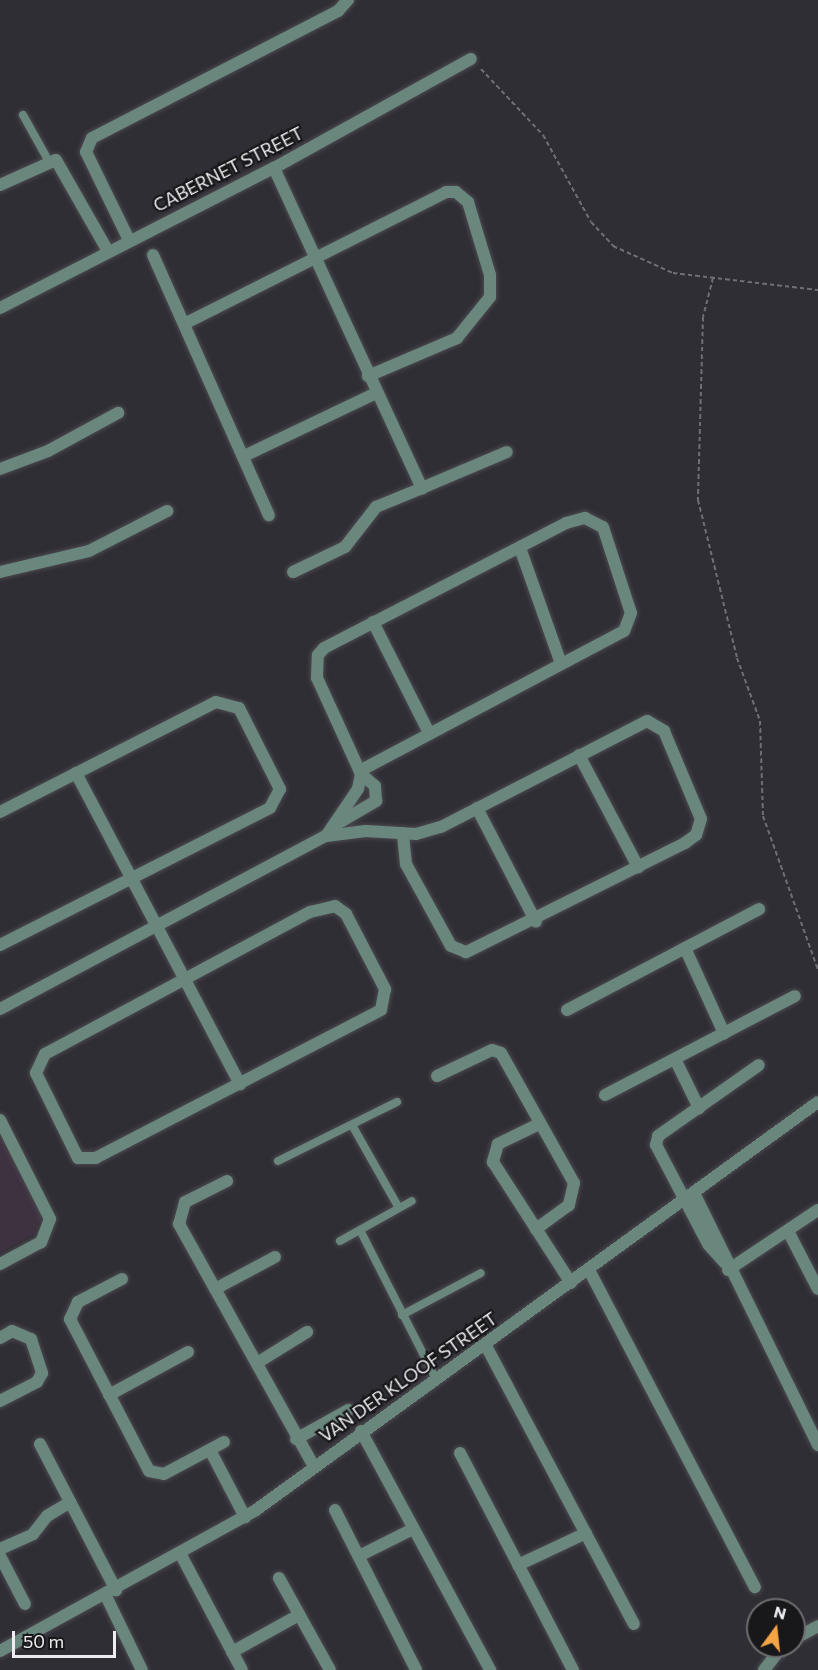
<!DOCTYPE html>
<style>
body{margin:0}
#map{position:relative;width:818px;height:1670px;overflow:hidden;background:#302e35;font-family:Commissioner,sans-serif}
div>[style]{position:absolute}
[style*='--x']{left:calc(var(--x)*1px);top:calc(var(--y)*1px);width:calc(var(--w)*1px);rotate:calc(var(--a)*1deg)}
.education>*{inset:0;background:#3f3240}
.path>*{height:2px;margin-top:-1px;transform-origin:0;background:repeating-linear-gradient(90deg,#716f76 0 4.5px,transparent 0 7.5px)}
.roads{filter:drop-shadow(0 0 2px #4b494f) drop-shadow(0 0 2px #4b494f)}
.service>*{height:8px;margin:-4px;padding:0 4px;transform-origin:4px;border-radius:4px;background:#6a877d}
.minor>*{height:12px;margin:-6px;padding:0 6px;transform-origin:6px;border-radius:6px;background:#6a877d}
span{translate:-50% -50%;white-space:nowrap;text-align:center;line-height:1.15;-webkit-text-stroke:4.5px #18171a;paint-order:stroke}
.street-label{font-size:18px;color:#eeecf1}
.north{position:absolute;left:746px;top:1598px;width:60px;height:60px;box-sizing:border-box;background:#18171a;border:2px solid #6e6c70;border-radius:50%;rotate:15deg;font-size:16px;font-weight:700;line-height:24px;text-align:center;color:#eeecf1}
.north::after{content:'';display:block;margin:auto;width:21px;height:27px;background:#f4a444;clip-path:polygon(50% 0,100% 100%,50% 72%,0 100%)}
.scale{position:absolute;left:12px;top:1631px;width:104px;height:27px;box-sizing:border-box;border:3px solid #eeecf1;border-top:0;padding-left:8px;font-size:18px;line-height:21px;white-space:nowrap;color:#eeecf1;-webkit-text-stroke:4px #18171a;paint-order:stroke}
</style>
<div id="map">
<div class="education">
<i style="clip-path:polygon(0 1135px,42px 1215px,34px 1234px,0 1252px)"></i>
</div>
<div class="path">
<i style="--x:481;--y:69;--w:91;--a:46.8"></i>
<i style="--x:543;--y:135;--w:99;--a:61.1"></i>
<i style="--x:591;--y:222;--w:33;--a:47"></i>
<i style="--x:613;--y:246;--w:66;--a:24.2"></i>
<i style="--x:673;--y:273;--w:146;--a:6.7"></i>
<i style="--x:713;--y:278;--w:40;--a:104.4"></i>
<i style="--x:703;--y:317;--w:183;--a:91.6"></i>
<i style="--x:698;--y:500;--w:163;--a:76.1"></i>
<i style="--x:737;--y:658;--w:67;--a:69.9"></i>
<i style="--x:760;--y:721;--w:95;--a:88.2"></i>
<i style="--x:763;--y:816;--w:164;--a:70.3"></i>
</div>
<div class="roads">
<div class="service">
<i style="--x:23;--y:115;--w:51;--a:60.9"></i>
<i style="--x:352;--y:1125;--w:95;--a:60.5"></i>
<i style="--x:278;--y:1161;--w:133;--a:-26.4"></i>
<i style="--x:360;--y:1230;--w:167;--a:63"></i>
<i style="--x:340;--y:1241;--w:82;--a:-29.1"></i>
<i style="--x:402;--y:1315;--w:89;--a:-28"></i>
</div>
<div class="minor">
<i style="--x:274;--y:168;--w:353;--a:65.2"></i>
<i style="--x:422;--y:488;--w:92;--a:-23"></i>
<i style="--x:0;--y:185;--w:61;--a:-24.1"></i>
<i style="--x:56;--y:160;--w:105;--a:60.3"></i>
<i style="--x:129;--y:240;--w:98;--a:-116"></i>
<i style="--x:86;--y:152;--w:15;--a:-67"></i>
<i style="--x:92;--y:138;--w:277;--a:-27.3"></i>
<i style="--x:338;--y:11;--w:15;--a:-48"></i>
<i style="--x:153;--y:255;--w:285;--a:66"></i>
<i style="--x:0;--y:308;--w:308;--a:-27.1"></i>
<i style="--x:274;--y:168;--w:225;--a:-29"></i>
<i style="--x:186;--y:323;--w:291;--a:-26.7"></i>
<i style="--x:446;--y:192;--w:10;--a:0"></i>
<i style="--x:456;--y:192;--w:16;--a:40"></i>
<i style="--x:468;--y:202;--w:76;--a:73.2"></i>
<i style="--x:490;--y:275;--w:22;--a:90"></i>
<i style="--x:490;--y:297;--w:53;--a:128.8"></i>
<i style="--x:457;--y:338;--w:97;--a:156.9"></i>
<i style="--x:244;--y:456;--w:146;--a:-25.5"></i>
<i style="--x:0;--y:469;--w:51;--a:-20.6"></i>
<i style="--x:48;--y:451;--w:80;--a:-28.5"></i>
<i style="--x:520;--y:548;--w:123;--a:70.5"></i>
<i style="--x:0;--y:572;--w:91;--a:-13.3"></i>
<i style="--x:89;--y:551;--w:88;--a:-27.1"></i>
<i style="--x:293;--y:572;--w:58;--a:-25.7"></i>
<i style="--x:345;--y:547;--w:51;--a:-52.2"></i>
<i style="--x:376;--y:507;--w:50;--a:-22.4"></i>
<i style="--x:373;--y:622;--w:124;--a:63.2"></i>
<i style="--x:579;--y:755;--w:127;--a:62.2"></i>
<i style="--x:76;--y:773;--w:352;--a:62.2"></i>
<i style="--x:477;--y:808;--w:128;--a:62.6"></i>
<i style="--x:0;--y:812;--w:242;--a:-27"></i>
<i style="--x:216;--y:702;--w:24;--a:15"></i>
<i style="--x:239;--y:708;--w:91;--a:63.2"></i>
<i style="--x:280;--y:789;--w:21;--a:118"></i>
<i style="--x:270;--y:808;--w:303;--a:153.1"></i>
<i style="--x:335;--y:825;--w:48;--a:-30.3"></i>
<i style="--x:376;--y:801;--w:15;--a:-94"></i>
<i style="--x:375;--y:786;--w:18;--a:-139"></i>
<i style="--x:326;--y:836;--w:57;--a:-55.8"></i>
<i style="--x:358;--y:789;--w:15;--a:-79"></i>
<i style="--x:361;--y:774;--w:106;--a:-114.6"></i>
<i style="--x:317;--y:678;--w:23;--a:-88"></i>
<i style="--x:318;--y:655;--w:9;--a:-49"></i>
<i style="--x:324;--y:648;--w:272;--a:-27.3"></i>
<i style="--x:566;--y:523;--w:20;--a:-15"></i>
<i style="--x:585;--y:518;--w:20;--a:27"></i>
<i style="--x:603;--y:527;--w:90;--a:72"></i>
<i style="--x:631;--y:613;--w:19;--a:111"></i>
<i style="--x:624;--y:631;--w:299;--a:152.1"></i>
<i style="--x:335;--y:906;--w:14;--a:36"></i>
<i style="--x:346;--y:914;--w:85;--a:62.5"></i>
<i style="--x:385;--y:989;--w:21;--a:101"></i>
<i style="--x:381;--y:1010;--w:321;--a:152.6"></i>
<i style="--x:96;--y:1158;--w:18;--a:180"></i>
<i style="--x:78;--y:1158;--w:95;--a:-116.3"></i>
<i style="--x:36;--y:1073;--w:21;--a:-65"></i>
<i style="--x:45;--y:1054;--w:301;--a:-28.2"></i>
<i style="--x:310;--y:912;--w:26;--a:-13"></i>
<i style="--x:685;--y:948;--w:94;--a:65.4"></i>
<i style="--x:0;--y:1009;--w:369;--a:-28"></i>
<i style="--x:326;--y:836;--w:40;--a:-7.1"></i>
<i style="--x:366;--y:831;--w:50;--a:3.4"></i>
<i style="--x:416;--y:834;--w:26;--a:-16"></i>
<i style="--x:441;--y:827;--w:232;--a:-27.2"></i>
<i style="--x:647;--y:721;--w:20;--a:30"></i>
<i style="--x:664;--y:731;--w:95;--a:67.2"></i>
<i style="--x:701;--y:819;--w:17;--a:107"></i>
<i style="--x:696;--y:835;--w:14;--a:144"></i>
<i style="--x:685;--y:843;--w:245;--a:153.5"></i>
<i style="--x:466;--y:952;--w:16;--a:-158"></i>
<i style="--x:451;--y:946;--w:94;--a:-118.8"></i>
<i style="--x:406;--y:864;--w:31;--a:-96"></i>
<i style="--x:567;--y:1010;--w:217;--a:-27.7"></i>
<i style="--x:675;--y:1059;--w:55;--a:63.9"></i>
<i style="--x:437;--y:1076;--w:61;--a:-25.3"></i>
<i style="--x:492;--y:1050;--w:9;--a:18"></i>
<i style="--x:501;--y:1053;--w:149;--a:60.7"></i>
<i style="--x:574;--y:1183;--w:23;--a:103"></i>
<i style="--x:569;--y:1205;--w:41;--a:144"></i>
<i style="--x:605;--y:1095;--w:214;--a:-27.5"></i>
<i style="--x:0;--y:1120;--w:111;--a:63.2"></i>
<i style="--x:50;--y:1219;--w:25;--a:111"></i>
<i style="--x:41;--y:1242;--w:47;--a:151.8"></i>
<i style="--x:539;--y:1124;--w:46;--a:154"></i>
<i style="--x:498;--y:1144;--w:19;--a:106"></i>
<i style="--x:493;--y:1162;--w:144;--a:57.2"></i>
<i style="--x:227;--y:1181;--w:47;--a:153.4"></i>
<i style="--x:185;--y:1202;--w:23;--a:105"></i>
<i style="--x:179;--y:1224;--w:278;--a:60.9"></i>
<i style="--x:694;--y:1193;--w:281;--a:63.8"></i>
<i style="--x:788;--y:1231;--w:65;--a:62.7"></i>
<i style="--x:725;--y:1263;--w:25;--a:-132"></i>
<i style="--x:708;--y:1244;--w:112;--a:-117.7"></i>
<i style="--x:656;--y:1145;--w:9;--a:-77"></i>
<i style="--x:658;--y:1136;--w:123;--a:-35.1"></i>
<i style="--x:589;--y:1270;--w:358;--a:62.4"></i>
<i style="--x:728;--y:1270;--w:108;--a:-33.7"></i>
<i style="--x:122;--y:1279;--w:50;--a:152.4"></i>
<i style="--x:78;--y:1302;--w:19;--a:115"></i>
<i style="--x:70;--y:1319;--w:171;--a:62.5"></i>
<i style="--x:149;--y:1471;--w:15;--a:11"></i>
<i style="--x:164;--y:1474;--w:68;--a:-28.1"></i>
<i style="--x:215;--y:1289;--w:68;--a:-28.1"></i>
<i style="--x:0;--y:1338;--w:14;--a:-30"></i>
<i style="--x:12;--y:1331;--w:21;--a:23"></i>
<i style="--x:31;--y:1339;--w:36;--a:72"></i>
<i style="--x:42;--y:1373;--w:10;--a:119"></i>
<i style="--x:37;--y:1382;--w:42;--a:152.8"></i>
<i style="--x:485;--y:1344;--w:317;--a:62"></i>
<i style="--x:257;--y:1363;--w:59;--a:-31.8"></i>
<i style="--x:109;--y:1395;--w:90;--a:-28.6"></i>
<i style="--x:361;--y:1431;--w:272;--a:61.6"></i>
<i style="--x:296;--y:1439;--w:60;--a:-29.1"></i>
<i style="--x:40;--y:1444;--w:165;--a:62.5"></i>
<i style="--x:210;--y:1450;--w:76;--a:62.4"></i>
<i style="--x:460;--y:1453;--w:245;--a:62.5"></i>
<i style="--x:335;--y:1510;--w:179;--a:63.1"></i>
<i style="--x:0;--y:1549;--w:36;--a:-24"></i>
<i style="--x:33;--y:1534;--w:23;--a:-52"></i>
<i style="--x:47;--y:1516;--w:27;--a:-31"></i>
<i style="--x:181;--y:1555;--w:130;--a:62.1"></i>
<i style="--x:0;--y:1556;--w:54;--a:62.5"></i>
<i style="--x:359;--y:1556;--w:60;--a:-26.6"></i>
<i style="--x:518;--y:1565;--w:75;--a:-25.2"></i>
<i style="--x:279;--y:1578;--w:105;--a:61"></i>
<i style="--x:106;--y:1596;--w:82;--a:64.1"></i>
<i style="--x:794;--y:1639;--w:27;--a:-28"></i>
<i style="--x:0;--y:1651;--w:292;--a:-28.8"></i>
<i style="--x:256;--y:1510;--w:694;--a:-35.98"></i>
<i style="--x:232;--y:1652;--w:77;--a:-28.9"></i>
<i style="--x:764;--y:1670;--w:31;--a:-52"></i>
</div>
</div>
<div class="street-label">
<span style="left:228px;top:169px;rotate:-27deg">CABERNET STREET</span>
<span style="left:408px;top:1377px;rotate:-35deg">VAN DER KLOOF STREET</span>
</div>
<div class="north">N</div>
<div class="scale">50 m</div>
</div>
